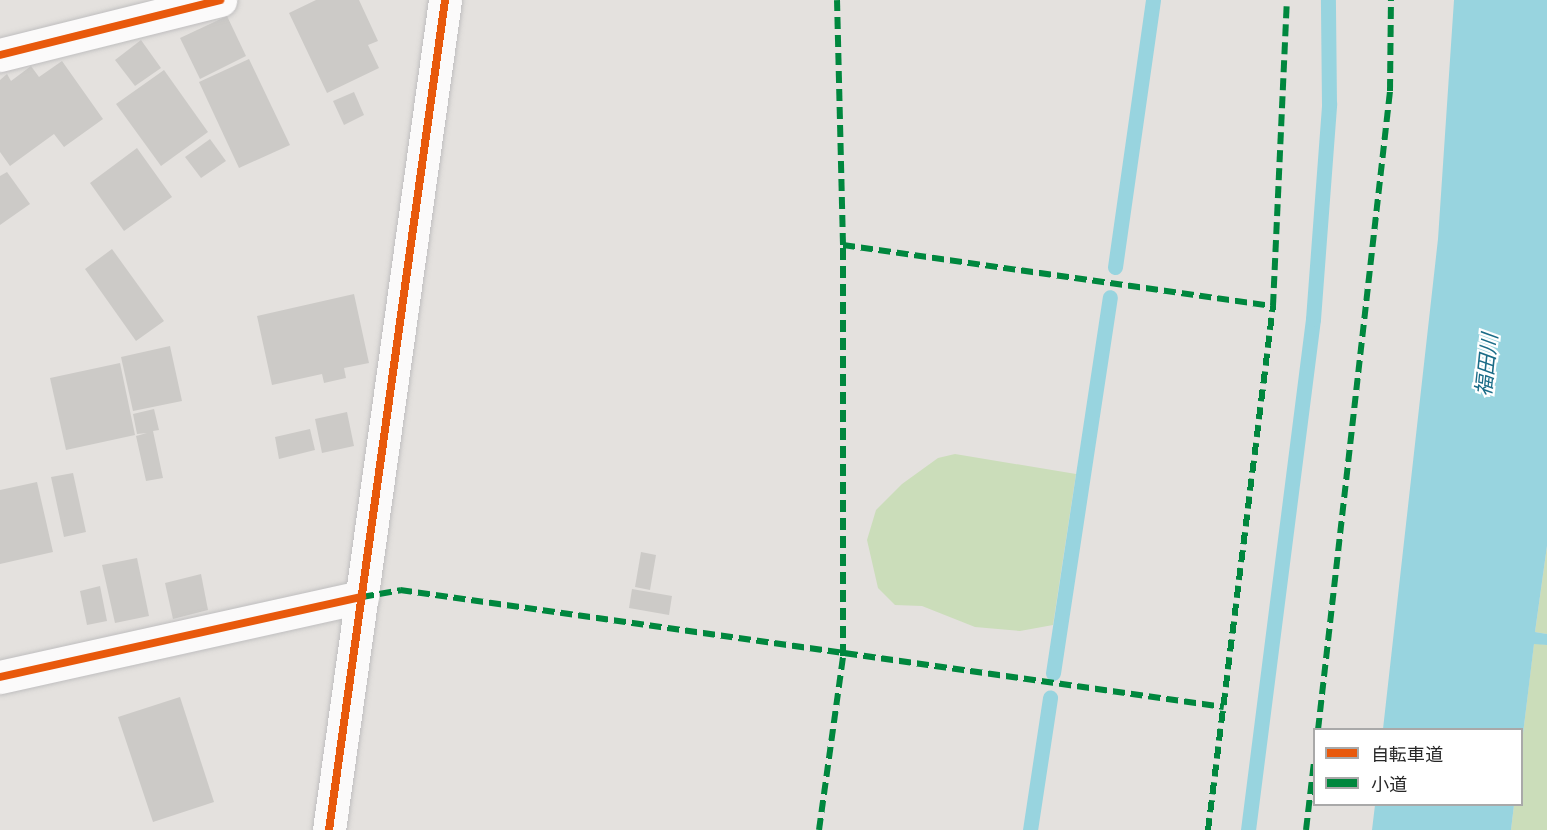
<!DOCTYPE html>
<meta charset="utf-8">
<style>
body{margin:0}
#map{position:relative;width:1547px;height:830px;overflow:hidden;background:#e4e1de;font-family:Arial,"Noto Sans JP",sans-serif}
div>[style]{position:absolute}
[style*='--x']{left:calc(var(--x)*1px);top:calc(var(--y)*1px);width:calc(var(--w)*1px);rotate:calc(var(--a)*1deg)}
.green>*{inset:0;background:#cbddba}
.water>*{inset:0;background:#98d4df}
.stream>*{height:15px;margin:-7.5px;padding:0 7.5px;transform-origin:7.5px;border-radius:7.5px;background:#98d4df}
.building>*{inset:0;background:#cccac7}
.roads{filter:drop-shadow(0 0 2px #bfbebf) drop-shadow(0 0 2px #bfbebf)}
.minor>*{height:33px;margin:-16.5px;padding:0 16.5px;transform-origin:16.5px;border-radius:16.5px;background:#fbfafa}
.quiet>*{height:6px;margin-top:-3px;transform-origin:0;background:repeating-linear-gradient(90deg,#00873e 0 12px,transparent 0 18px)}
.cycleway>*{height:8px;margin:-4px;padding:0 4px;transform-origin:4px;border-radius:4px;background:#e8590c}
span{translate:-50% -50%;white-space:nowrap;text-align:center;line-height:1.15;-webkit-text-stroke:4.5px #fff;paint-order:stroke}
.water-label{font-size:21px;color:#1b6c87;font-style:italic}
.legend{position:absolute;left:1313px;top:728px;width:210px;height:78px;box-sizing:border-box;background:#fff;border:2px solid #a9a9a9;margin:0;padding:8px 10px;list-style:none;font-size:18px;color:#272727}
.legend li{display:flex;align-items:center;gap:12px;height:30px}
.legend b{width:30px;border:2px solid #a9a9a9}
</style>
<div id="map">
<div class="green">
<i style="clip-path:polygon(955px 454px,1076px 474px,1053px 625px,1020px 631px,975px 627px,922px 606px,895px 605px,878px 588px,867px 540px,876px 510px,902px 484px,938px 458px)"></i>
<i style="clip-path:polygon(1547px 546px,1547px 634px,1535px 632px)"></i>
<i style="clip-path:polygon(1534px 643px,1547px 645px,1547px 830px,1511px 830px,1514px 805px,1522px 804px,1522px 742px)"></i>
</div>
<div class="water">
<i style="clip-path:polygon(1454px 0,1547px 0,1547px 546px,1535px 632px,1547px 634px,1547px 645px,1534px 644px,1522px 742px,1522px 730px,1383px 729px,1438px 239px)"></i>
<i style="clip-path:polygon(1375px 805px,1375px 804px,1514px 805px,1511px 830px,1372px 830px)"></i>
</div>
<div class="stream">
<i style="--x:1115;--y:267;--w:270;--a:-81.9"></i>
<i style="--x:1053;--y:673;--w:380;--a:-81.4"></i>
<i style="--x:1030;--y:830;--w:134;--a:-81.4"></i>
<i style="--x:1248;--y:830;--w:515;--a:-82.75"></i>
<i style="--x:1313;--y:319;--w:216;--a:-85.7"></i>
<i style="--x:1329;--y:104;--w:104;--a:-90.6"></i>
</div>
<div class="building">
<i style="clip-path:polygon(316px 0,359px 0,378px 41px,368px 45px,379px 68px,327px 93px,289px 13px)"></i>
<i style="clip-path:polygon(227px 16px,246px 56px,200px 79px,180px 38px)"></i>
<i style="clip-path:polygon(141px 40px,161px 68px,135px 86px,115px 60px)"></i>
<i style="clip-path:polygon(249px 59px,290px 145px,239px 168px,199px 82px)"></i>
<i style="clip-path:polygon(62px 61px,103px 119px,64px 147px,54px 134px,10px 166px,0 152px,0 80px,7px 74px,11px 81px,31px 66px,39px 77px)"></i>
<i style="clip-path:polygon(164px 70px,208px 132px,161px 166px,116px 104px)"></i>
<i style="clip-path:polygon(354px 92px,364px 115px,344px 125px,333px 101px)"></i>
<i style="clip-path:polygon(210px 139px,226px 161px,201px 178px,185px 157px)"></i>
<i style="clip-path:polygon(137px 148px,172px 197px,124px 231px,90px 183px)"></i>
<i style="clip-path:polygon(7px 172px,30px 204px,0 225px,0 176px)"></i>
<i style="clip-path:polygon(112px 249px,164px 321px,136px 341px,85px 269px)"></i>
<i style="clip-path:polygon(354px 294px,369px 363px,344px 368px,346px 378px,324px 383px,322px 374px,272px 385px,257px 316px)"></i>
<i style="clip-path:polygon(170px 346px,182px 401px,133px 411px,121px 357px)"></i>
<i style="clip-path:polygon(120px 363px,135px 435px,66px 450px,50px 378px)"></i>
<i style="clip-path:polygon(154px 409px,159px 430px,153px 431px,163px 478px,146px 481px,136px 436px,147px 433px,137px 434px,133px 414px)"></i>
<i style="clip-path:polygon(347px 412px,354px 446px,322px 453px,315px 419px)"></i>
<i style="clip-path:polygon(310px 429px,315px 450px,279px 459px,275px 437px)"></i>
<i style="clip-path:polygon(73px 473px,86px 532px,64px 537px,51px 477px)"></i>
<i style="clip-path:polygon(37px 482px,53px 552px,0 564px,0 490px)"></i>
<i style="clip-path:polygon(641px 552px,656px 555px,650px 590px,635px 587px)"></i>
<i style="clip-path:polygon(137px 558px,149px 616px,115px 623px,102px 565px)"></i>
<i style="clip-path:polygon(201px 574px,208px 610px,173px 619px,165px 583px)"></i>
<i style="clip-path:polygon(100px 586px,107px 621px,87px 625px,80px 591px)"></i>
<i style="clip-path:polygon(632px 589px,672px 596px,669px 615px,629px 608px)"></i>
<i style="clip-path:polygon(180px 697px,214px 802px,153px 822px,118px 717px)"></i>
</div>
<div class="roads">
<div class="minor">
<i style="--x:0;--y:55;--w:227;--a:-14"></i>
<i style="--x:0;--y:677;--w:371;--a:-12.5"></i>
<i style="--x:329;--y:830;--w:838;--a:-82.04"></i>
</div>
</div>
<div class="quiet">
<i style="--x:843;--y:245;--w:434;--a:8.1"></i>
<i style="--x:362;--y:597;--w:39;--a:-10"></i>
<i style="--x:400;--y:590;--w:832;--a:8.08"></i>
<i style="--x:1318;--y:730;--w:643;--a:-83.57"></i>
<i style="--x:1390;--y:91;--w:91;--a:-89.4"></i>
<i style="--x:819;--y:830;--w:176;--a:-82.1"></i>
<i style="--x:843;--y:656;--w:411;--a:-90"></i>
<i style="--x:843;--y:245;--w:245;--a:-91.4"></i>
<i style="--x:1208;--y:830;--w:528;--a:-82.93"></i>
<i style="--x:1273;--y:306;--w:306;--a:-87.4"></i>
<i style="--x:1306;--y:830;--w:68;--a:-83.3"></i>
</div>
<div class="cycleway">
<i style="--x:0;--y:55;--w:227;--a:-14"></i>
<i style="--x:0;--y:677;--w:371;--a:-12.5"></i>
<i style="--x:329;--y:830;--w:838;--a:-82.04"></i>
</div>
<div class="water-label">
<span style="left:1487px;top:365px;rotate:-84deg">福田川</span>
</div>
<ul class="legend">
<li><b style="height:8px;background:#e8590c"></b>自転車道</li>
<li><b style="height:8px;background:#00873e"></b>小道</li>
</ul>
</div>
